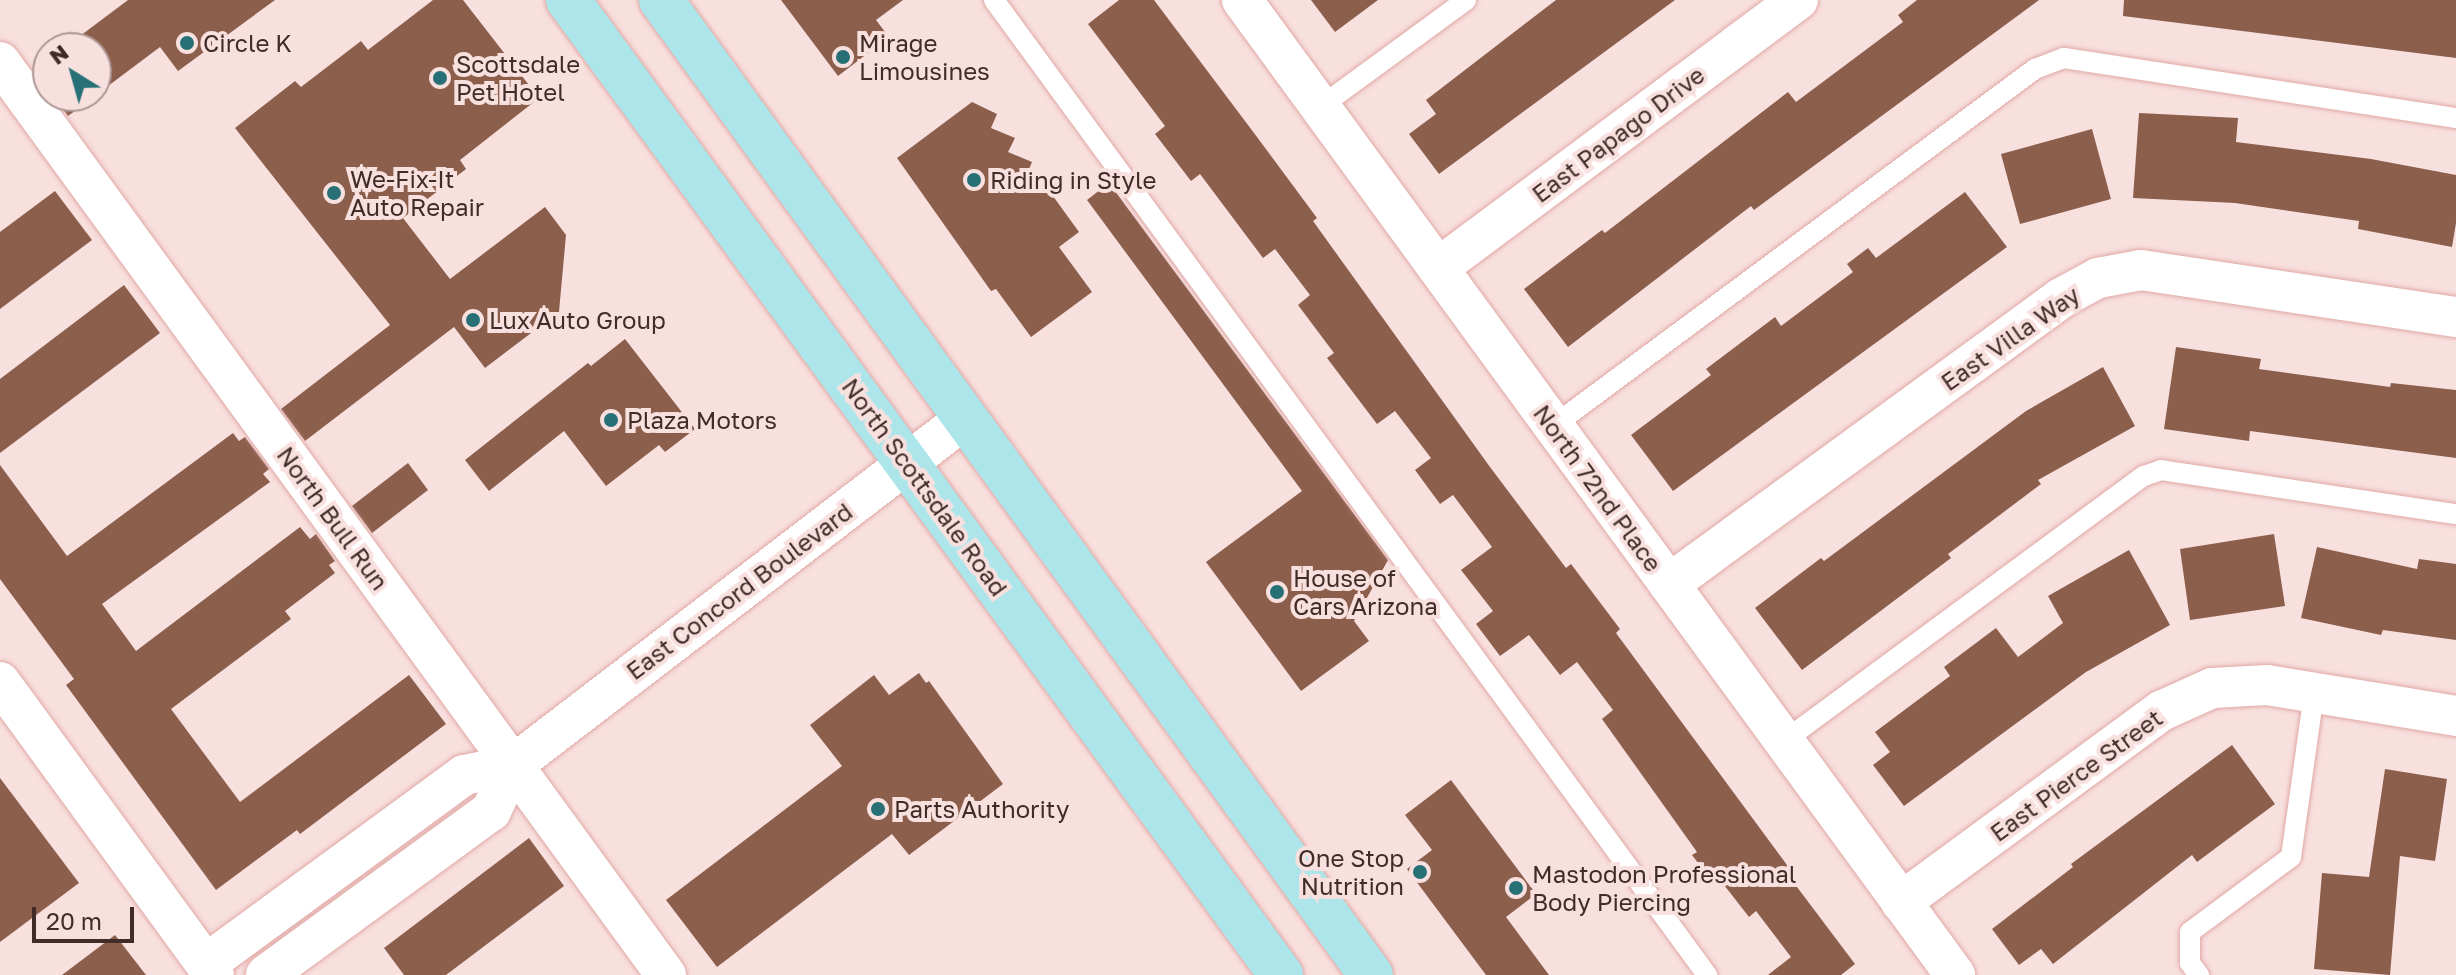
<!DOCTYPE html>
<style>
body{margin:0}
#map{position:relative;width:2456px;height:975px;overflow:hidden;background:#f8e0df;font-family:"Golos Text",sans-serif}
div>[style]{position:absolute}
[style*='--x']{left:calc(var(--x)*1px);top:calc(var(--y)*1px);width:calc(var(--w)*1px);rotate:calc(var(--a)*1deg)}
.building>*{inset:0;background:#8c5f4d}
.roads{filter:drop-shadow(0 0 2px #e0a9a6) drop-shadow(0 0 2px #e0a9a6)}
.service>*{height:20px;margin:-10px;padding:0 10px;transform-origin:10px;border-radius:10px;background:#fff}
.minor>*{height:40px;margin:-20px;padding:0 20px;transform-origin:20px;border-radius:20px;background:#fff}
.primary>*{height:44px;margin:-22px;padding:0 22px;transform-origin:22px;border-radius:22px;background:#ace6eb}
.dots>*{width:22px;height:22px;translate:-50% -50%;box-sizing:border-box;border:4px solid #f8e0df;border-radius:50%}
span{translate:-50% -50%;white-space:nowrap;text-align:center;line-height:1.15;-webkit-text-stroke:8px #f8e0df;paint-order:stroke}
.poi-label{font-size:24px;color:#422c2a}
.left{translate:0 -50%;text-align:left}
.right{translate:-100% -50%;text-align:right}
.street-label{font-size:24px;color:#422c2a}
.north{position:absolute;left:32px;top:32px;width:80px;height:80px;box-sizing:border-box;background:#f8e0df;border:2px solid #af9897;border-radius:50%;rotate:323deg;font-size:22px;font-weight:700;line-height:32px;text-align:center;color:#422c2a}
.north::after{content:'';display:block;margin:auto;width:28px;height:36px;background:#267076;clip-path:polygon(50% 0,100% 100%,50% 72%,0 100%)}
.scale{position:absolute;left:32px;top:907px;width:102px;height:36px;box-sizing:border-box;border:4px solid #422c2a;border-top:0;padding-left:10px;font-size:24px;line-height:28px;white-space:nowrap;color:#422c2a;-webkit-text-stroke:6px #f8e0df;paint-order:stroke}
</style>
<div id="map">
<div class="building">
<i style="clip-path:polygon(128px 0,275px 0,178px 71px,160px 47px,96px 95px,96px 48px,64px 48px)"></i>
<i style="clip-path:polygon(433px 0,463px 0,539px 98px,460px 160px,466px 169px,403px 218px,450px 279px,545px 207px,566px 235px,559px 312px,485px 368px,454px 327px,305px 441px,281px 409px,390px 325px,235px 128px,295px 81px,301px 87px,361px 41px,368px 50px)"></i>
<i style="clip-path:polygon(781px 0,903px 0,876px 20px,889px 37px,838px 76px)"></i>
<i style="clip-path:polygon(1119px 0,1154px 0,1254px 133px,1317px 218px,1313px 221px,1490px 467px,1566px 568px,1571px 564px,1620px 629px,1616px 633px,1798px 880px,1794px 883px,1855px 964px,1841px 975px,1768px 975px,1791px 957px,1756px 911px,1749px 917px,1717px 876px,1711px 880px,1692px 855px,1697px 852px,1602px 719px,1613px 710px,1577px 662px,1560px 675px,1529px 635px,1500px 656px,1476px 624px,1493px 611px,1461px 570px,1492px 547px,1453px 495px,1440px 504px,1415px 470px,1431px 458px,1395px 411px,1377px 424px,1327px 358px,1334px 353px,1298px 305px,1310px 295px,1275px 249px,1263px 258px,1200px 174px,1191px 181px,1155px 134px,1165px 126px,1088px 24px)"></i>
<i style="clip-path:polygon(1311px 0,1378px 0,1335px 32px)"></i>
<i style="clip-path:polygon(1556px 0,1675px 0,1439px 174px,1409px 134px,1436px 114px,1426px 100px)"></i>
<i style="clip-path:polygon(1917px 0,2039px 0,1754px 210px,1751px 206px,1568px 347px,1524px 289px,1602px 230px,1605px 233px,1788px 92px,1796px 102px,1903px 22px,1898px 15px)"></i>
<i style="clip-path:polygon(2124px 0,2456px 0,2456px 58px,2123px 16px)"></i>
<i style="clip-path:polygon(53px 96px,95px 96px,68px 116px)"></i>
<i style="clip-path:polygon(972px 102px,997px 114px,991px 128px,1015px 138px,1008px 152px,1032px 162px,1026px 176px,1045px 185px,1079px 232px,1059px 247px,1092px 292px,1031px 337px,996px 289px,991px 291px,897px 158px)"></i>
<i style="clip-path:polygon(2139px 113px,2238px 118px,2236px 142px,2371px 159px,2456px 175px,2456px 223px,2452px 247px,2358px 229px,2359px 221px,2235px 203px,2133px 198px)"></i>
<i style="clip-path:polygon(2092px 129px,2111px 199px,2020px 224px,2001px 154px)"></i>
<i style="clip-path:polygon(1109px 183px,1388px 560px,1354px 621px,1369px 641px,1301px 691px,1206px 562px,1302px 491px,1087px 200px)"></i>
<i style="clip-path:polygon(55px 191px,92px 240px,0 309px,0 232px)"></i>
<i style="clip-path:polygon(1965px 192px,2007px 247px,1673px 491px,1631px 435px,1711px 375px,1706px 369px,1775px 317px,1781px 326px,1853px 272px,1847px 264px,1868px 248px,1876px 258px)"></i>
<i style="clip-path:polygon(124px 285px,160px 333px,0 453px,0 379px)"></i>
<i style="clip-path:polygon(625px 339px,695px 429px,665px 452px,659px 445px,606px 486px,564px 431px,489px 491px,465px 460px,588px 363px,591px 366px)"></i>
<i style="clip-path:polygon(2176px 347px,2261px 359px,2259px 369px,2390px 387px,2391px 383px,2456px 390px,2456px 458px,2250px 431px,2249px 441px,2164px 429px)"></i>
<i style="clip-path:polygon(2103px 367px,2135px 426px,2038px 480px,2041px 484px,1948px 554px,1951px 558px,1802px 670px,1755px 608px,1821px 558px,1824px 561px,2026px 411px)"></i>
<i style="clip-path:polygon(233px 433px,239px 441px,245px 437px,269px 469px,263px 474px,270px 482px,102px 604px,136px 651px,300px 527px,310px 539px,316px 534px,335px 561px,329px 565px,335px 573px,285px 611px,291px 619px,171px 709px,240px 802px,409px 675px,446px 724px,300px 834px,297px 830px,216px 890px,66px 685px,74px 679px,0 579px,0 465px,67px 556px)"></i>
<i style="clip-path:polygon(408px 463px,428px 490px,372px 533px,352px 506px)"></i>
<i style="clip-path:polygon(2274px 534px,2285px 606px,2190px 620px,2180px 549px)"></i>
<i style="clip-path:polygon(2317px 547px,2417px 569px,2419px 559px,2456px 564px,2456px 640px,2383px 630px,2381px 635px,2301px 618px)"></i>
<i style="clip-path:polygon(2129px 550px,2170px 625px,2086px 672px,1904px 806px,1873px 765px,1890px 752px,1875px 732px,1950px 676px,1944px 667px,1996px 628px,2018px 657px,2063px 623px,2048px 596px)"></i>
<i style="clip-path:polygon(919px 673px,926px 683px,929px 681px,1003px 784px,909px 855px,892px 834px,717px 967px,666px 900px,842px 766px,810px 725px,874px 675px,889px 695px)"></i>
<i style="clip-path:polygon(2232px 745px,2275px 804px,2197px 862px,2192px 855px,2053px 964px,2041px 949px,2019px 965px,1992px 929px,2073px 867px,2071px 864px)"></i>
<i style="clip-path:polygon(2385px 769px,2447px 779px,2435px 861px,2400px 856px,2390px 975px,2314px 969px,2322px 873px,2369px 877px)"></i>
<i style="clip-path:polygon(0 778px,79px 883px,0 942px)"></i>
<i style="clip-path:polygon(1451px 780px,1536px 894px,1506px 917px,1549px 975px,1486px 975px,1407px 869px,1432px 850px,1405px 815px)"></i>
<i style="clip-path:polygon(529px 838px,564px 886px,446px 975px,404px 975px,384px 948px)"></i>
<i style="clip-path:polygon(115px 935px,146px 975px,62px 975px)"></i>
</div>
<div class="roads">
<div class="service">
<i style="--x:994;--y:0;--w:1208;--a:53.82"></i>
<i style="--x:1320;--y:107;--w:181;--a:-36.2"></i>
<i style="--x:1553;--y:426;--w:600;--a:-36.53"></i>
<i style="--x:2035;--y:69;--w:31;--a:-21"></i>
<i style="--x:2064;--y:58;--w:397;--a:8.7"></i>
<i style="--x:1784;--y:741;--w:447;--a:-36.4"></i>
<i style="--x:2144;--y:476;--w:18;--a:-19"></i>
<i style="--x:2161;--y:470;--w:298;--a:8.5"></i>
<i style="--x:2199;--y:975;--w:15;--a:-127"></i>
<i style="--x:2190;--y:963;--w:31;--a:-90"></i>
<i style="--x:2190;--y:932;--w:126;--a:-36.6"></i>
<i style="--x:2291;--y:857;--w:166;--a:-82"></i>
</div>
<div class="minor">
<i style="--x:1242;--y:0;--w:1208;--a:53.82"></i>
<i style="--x:0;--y:62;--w:1130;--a:53.89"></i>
<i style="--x:1438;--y:268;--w:449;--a:-36.7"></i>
<i style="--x:1669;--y:584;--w:485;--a:-36.1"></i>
<i style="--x:2061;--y:298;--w:42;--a:-28.4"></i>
<i style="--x:2098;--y:278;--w:44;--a:-10.5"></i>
<i style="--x:2141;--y:270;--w:318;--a:8.5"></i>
<i style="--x:0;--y:682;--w:363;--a:53.9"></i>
<i style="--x:1901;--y:902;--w:323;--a:-36.3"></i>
<i style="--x:2161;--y:711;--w:56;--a:-24.3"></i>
<i style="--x:2212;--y:688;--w:55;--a:-3.1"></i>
<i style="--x:2267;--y:685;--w:192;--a:9.3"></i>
<i style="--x:206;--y:964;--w:320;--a:-36.2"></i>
<i style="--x:464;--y:775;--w:50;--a:-11.5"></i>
<i style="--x:513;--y:765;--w:571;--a:-37.45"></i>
<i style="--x:266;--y:975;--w:278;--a:-36.1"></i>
<i style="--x:491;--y:811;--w:51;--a:-64.4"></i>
</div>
<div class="primary">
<i style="--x:568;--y:0;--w:1208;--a:53.82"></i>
<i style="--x:661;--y:0;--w:1206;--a:53.94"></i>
</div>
</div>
<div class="dots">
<i style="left:187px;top:43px;background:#267076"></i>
<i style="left:843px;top:57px;background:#267076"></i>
<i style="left:440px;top:78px;background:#267076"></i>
<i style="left:974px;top:180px;background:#267076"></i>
<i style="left:334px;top:193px;background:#267076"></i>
<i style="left:473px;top:320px;background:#267076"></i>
<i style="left:611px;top:420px;background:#267076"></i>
<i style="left:1277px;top:592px;background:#267076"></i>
<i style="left:878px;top:809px;background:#267076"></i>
<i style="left:1420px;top:872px;background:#267076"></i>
<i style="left:1516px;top:888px;background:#267076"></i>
</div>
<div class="poi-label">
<span class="left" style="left:203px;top:43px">Circle K</span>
<span class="left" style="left:859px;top:57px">Mirage<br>Limousines</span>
<span class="left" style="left:456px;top:78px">Scottsdale<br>Pet Hotel</span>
<span class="left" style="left:350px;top:193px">We-Fix-It<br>Auto Repair</span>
<span class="left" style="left:990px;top:180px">Riding in Style</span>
<span class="left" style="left:489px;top:320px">Lux Auto Group</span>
<span class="left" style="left:627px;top:420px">Plaza Motors</span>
<span class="left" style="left:1293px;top:592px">House of<br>Cars Arizona</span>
<span class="left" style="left:894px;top:809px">Parts Authority</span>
<span class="right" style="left:1404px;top:872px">One Stop<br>Nutrition</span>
<span class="left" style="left:1532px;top:888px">Mastodon Professional<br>Body Piercing</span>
</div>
<div class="street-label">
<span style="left:1618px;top:134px;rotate:-37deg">East Papago Drive</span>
<span style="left:2010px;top:338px;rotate:-35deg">East Villa Way</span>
<span style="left:925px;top:487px;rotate:54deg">North Scottsdale Road</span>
<span style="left:1598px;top:488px;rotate:54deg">North 72nd Place</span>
<span style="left:333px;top:518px;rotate:54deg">North Bull Run</span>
<span style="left:739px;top:591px;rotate:-37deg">East Concord Boulevard</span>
<span style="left:2076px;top:775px;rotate:-36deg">East Pierce Street</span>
</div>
<div class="north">N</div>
<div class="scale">20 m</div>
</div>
